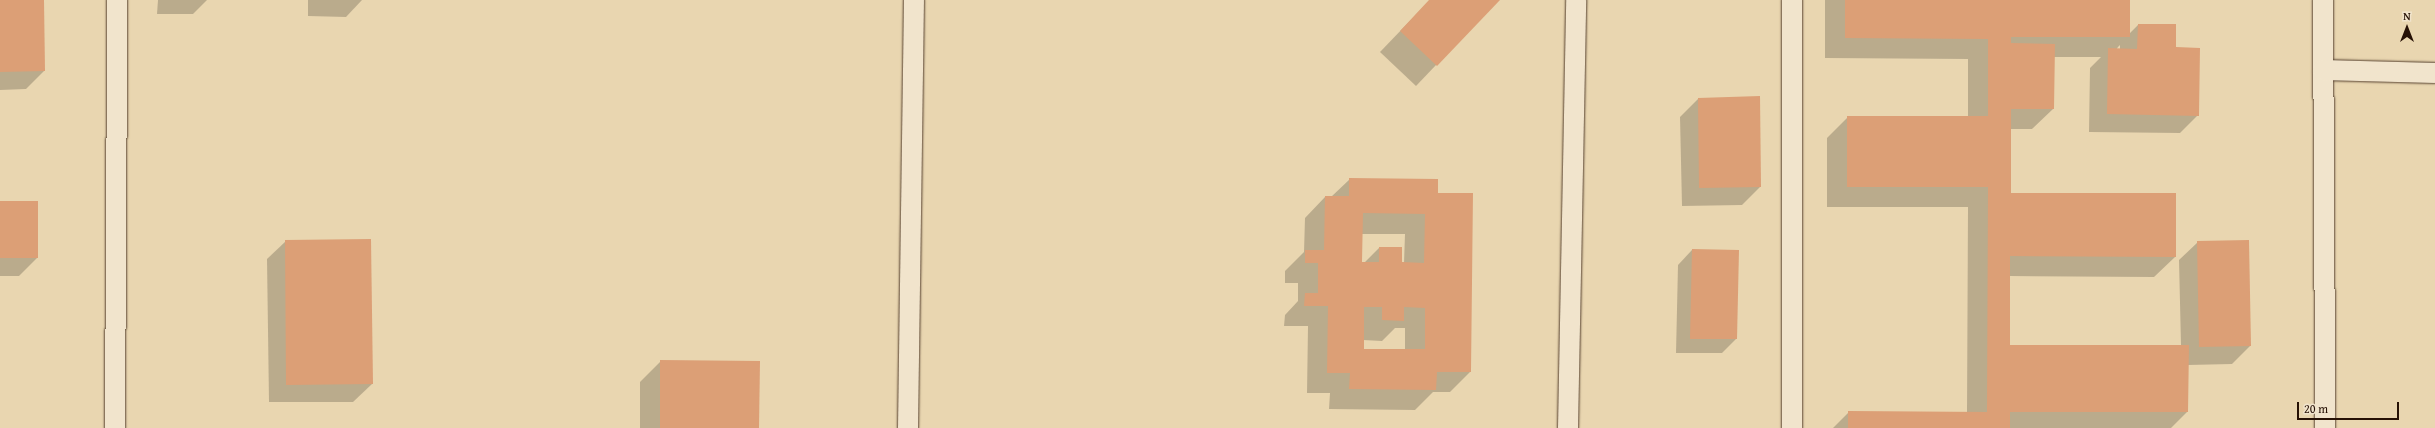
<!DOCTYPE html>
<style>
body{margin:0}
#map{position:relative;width:2435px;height:428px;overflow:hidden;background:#e9d6b0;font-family:"Gentium Book Plus",serif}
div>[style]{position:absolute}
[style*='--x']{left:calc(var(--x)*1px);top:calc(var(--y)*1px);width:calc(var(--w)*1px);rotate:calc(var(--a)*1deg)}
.shadow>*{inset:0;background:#0003}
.building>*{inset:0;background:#dc9f76}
.roads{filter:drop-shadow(0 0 1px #574230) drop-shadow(0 0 1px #574230)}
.service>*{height:20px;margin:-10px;padding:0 10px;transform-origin:10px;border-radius:10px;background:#f1e4cc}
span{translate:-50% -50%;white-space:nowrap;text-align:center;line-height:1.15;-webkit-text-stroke:3px #f1e4cc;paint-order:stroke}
.north{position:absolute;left:2387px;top:8px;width:40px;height:40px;-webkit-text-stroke:3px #f1e4cc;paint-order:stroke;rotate:0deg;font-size:11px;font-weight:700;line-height:16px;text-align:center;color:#261105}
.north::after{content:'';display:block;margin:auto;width:14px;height:18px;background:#261105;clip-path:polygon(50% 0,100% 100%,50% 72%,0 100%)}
.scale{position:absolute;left:2297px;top:402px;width:102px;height:18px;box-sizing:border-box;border:2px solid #261105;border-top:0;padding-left:5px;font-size:12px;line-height:14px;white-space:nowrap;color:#261105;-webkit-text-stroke:3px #f1e4cc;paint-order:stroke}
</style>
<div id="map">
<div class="shadow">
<i style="clip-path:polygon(0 0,43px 0,44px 71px,26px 89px,0 90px)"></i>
<i style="clip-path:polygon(158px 0,207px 0,193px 14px,157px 14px)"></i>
<i style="clip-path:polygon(308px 0,362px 0,346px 17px,308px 16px)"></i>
<i style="clip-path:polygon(1430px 0,1498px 0,1416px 86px,1380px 52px)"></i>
<i style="clip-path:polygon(evenodd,1825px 0,2129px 0,2129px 34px,2138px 25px,2175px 48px,2198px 115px,2180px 133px,2089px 132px,2090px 68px,2101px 57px,2053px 57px,2053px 109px,2032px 129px,2010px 129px,2010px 194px,2175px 257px,2154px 277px,2009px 276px,2009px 346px,2181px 346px,2179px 260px,2198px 242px,2250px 346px,2232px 364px,2188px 365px,2187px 412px,2171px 428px,1833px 428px,1849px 412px,1967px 413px,1968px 207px,1827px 207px,1827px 138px,1848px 117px,1968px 117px,1968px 59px,1825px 58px,1825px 0,2120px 45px,2120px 50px,2116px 50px,2118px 47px,2120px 45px)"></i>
<i style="clip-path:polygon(1698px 99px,1760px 187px,1742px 205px,1682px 206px,1680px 117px)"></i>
<i style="clip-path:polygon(evenodd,1350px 179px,1437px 194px,1470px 372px,1450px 392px,1433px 392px,1415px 410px,1329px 409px,1330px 393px,1307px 393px,1308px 326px,1284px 326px,1285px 315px,1298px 301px,1298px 283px,1285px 283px,1285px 271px,1304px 252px,1305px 218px,1325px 197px,1331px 197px,1350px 179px,1361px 234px,1405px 234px,1404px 263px,1379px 248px,1364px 263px,1361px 263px,1361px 234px,1350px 179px,1395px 328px,1405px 328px,1405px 350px,1363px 350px,1363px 340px,1382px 341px,1395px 328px)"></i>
<i style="clip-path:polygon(0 202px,37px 258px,19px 276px,0 276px)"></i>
<i style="clip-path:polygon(286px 241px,372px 384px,353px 402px,269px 402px,267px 259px)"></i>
<i style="clip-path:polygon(1692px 250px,1738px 251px,1736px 339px,1722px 353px,1676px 353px,1678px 265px)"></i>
<i style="clip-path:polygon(661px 361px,758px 428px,640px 428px,640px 382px)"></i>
</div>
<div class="building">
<i style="clip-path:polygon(0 0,44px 0,45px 71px,0 72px)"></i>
<i style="clip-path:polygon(1429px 0,1500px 0,1437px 66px,1400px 31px)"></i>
<i style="clip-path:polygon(1845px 0,2130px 0,2130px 37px,2011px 37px,2011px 43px,2055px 44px,2054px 109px,2011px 109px,2011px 193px,2176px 193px,2176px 257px,2010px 256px,2010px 345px,2189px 345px,2188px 412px,2010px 412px,2010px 428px,1848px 428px,1848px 411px,1987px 412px,1988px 187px,1847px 187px,1847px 116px,1988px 116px,1988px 39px,1845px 38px)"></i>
<i style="clip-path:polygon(2138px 24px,2176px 24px,2176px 47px,2200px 48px,2199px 116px,2107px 114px,2108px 48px,2137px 49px)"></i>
<i style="clip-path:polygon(1760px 96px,1761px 187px,1699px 188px,1698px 98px)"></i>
<i style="clip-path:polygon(evenodd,1349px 178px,1438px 179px,1438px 193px,1473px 193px,1471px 372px,1437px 372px,1436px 390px,1349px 389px,1350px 373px,1327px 373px,1328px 306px,1304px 306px,1305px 293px,1318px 293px,1318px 263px,1305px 263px,1305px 250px,1324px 250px,1325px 196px,1349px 196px,1349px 178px,1363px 213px,1425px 214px,1424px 263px,1402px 262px,1402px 247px,1379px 247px,1379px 262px,1362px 262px,1363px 213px,1349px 178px,1364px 307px,1382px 307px,1382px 320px,1404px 321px,1404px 307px,1425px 308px,1425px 349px,1364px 349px,1364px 307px)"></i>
<i style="clip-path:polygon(0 201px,38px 201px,38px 258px,0 258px)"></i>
<i style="clip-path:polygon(371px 239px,373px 384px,286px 385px,285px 240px)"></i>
<i style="clip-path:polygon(2249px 240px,2251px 346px,2199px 347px,2197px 241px)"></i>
<i style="clip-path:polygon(1692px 249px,1739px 250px,1737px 339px,1690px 339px)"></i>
<i style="clip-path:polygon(660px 360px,760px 361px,759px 428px,660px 428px)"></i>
</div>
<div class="roads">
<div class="service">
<i style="--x:1792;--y:0;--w:428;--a:90"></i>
<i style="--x:2323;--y:0;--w:428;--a:89.7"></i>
<i style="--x:2323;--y:70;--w:112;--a:1.5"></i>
<i style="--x:115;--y:428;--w:428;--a:-89.7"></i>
<i style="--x:908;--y:428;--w:428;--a:-89.2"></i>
<i style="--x:1568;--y:428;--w:428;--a:-88.9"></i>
</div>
</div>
<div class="north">N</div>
<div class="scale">20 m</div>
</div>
